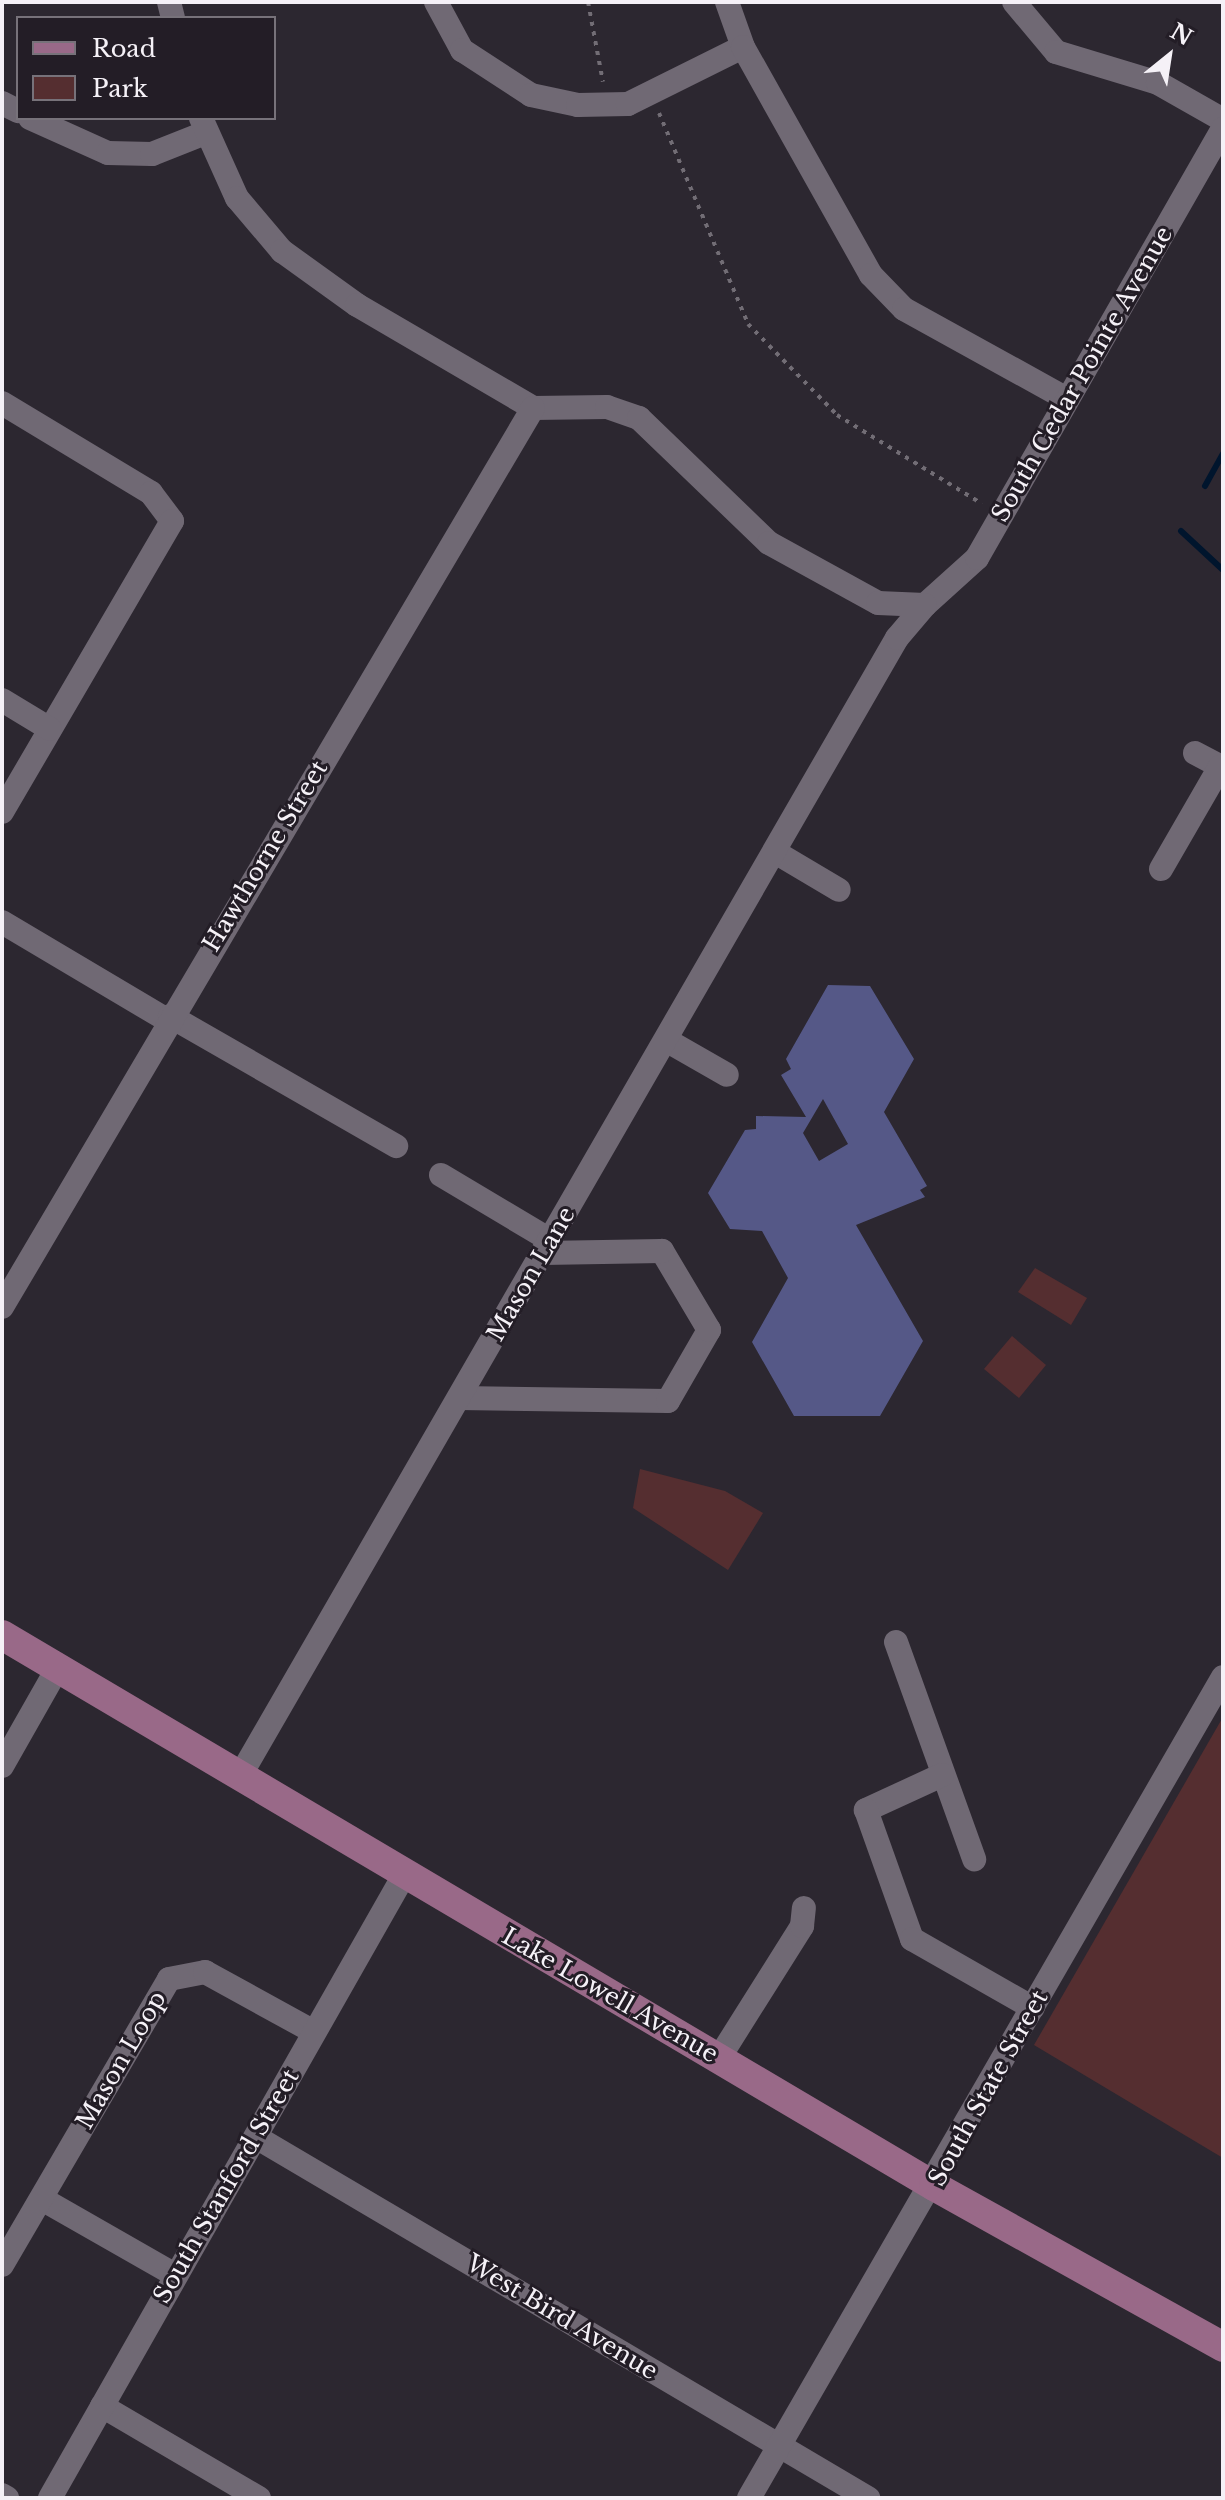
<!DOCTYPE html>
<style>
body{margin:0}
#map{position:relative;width:1225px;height:2500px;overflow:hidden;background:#2c2730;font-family:"Libre Baskerville",serif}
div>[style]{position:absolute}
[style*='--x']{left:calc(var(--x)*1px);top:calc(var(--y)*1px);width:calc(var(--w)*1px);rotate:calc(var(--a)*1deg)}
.green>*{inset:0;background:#552e30}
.stream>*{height:6px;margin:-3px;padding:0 3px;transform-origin:3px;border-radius:3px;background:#00152d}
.building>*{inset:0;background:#555887}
.path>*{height:4px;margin-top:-2px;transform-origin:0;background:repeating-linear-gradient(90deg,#726d75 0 4px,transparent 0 10px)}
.minor>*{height:24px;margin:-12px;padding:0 12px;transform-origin:12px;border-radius:12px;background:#706974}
.major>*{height:30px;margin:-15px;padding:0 15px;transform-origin:15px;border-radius:15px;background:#996988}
span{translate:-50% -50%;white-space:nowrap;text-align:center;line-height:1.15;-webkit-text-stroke:6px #231d26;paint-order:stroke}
.street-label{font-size:24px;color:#f5f1f7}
.frame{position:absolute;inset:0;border:4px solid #f5f1f7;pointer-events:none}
.legend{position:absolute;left:16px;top:16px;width:260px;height:104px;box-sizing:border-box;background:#231d26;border:2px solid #77727a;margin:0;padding:10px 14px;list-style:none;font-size:24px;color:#f5f1f7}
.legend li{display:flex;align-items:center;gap:16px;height:40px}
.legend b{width:40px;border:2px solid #77727a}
.north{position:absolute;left:1129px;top:16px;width:80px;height:80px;-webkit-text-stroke:6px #231d26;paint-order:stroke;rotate:30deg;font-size:22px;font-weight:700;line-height:32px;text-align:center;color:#f5f1f7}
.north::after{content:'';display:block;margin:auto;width:28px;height:36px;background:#f5f1f7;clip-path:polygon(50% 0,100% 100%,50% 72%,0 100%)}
</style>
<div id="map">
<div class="green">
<i style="clip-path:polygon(1035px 1268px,1087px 1298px,1071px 1325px,1018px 1292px)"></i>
<i style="clip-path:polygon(1012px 1336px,1046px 1365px,1019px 1398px,984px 1369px)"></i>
<i style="clip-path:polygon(640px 1469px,725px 1491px,763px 1513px,728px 1570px,633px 1508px)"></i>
<i style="clip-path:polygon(1223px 1717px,1223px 2158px,1034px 2045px)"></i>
</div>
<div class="stream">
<i style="--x:1205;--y:486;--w:37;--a:-61"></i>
<i style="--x:1181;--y:531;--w:57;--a:42.9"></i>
</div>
<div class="building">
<i style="clip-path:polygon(evenodd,828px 985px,870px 986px,914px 1059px,884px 1112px,927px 1186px,920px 1190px,925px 1197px,856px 1225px,923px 1341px,880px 1416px,794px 1416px,752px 1342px,788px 1278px,762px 1231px,730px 1229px,708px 1193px,745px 1130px,756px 1129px,756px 1116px,806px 1117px,781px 1075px,791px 1069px,786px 1059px,828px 985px,823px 1099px,848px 1144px,819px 1161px,803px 1133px,823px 1099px)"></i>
</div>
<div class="path">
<i style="--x:588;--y:2;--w:81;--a:79.4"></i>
<i style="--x:659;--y:113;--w:229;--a:67.1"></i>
<i style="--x:748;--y:324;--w:127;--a:45.6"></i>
<i style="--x:837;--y:415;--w:170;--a:31.5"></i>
</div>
<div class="minor">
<i style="--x:169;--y:2;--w:16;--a:76"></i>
<i style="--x:436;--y:2;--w:55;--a:61.6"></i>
<i style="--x:462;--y:50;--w:82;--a:33.1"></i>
<i style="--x:531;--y:95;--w:48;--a:12"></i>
<i style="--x:578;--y:105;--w:50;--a:-1.1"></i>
<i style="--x:628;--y:104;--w:128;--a:-26.4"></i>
<i style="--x:727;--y:2;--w:48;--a:70.4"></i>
<i style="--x:743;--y:47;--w:261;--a:60.7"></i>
<i style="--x:871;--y:275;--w:47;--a:45.9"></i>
<i style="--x:904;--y:309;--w:186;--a:28.9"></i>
<i style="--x:1014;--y:2;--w:65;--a:50"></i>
<i style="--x:1056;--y:52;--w:107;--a:16.9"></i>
<i style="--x:1158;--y:83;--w:75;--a:29.6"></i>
<i style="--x:2;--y:103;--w:18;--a:27"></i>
<i style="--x:30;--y:118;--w:85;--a:24.2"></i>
<i style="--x:108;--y:153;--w:44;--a:1.3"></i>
<i style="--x:152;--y:154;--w:57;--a:-21.6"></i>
<i style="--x:201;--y:118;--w:88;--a:65.8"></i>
<i style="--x:237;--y:198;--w:70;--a:49.7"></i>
<i style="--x:282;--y:251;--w:92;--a:35.8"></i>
<i style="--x:357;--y:305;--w:204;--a:30.3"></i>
<i style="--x:533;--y:408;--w:74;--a:-0.8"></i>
<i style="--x:607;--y:407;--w:34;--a:19"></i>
<i style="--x:639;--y:418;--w:180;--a:43.9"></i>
<i style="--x:769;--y:543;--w:124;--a:28.8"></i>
<i style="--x:878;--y:603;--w:47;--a:2.4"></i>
<i style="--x:2;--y:403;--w:174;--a:31.1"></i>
<i style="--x:151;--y:493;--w:35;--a:53"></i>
<i style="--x:172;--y:521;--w:337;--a:120.3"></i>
<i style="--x:925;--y:605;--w:70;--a:-42.1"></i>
<i style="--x:977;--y:558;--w:495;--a:-60.2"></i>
<i style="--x:2;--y:700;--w:56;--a:31.1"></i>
<i style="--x:1195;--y:753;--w:32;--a:28"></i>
<i style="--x:775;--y:852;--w:74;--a:30.7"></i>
<i style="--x:1161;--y:869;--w:118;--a:-60"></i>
<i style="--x:2;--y:922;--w:192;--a:30.7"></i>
<i style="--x:170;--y:1016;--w:261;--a:29.9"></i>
<i style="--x:666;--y:1040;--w:70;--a:29.8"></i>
<i style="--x:441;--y:1175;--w:127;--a:30.8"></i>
<i style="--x:2;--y:1307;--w:1044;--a:-59.43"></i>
<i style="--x:459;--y:1398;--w:209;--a:0.8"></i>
<i style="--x:668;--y:1401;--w:82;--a:-60"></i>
<i style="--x:709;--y:1330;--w:92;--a:-120.7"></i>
<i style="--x:662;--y:1251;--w:119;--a:179"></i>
<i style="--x:896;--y:1642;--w:231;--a:70.2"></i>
<i style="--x:2;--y:1766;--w:112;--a:-60.4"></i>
<i style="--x:942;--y:1775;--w:84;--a:155.3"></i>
<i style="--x:866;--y:1810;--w:137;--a:70.4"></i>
<i style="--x:912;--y:1939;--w:139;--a:29.7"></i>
<i style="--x:240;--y:1776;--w:1314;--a:-60"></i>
<i style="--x:897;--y:638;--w:43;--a:-49.7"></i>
<i style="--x:719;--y:2058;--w:156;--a:-57.8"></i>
<i style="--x:802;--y:1926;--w:18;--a:-84"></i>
<i style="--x:256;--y:2137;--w:711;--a:30.54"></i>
<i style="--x:42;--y:2199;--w:153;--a:29.7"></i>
<i style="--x:2;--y:2265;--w:331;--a:-59.7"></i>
<i style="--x:169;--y:1979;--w:37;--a:-11"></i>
<i style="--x:205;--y:1972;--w:124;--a:28.8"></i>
<i style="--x:102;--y:2406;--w:182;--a:30.4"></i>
<i style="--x:2;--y:2495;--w:6;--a:31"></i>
<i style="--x:50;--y:2498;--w:717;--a:-60.39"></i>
<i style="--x:749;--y:2498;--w:948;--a:-60"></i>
</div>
<div class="major">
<i style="--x:2;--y:1635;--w:1083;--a:30.59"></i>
<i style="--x:934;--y:2186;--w:331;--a:29.1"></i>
</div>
<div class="street-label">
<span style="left:1082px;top:374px;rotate:-60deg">South Cedar Pointe Avenue</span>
<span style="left:265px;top:856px;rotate:-59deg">Hawthorne Street</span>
<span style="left:531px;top:1274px;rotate:-60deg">Mason Lane</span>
<span style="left:610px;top:1995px;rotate:30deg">Lake Lowell Avenue</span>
<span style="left:121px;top:2060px;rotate:-60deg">Mason Loop</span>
<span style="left:988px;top:2088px;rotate:-61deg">South State Street</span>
<span style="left:226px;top:2186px;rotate:-60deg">South Stanford Street</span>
<span style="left:562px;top:2317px;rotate:31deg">West Bird Avenue</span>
</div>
<div class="frame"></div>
<ul class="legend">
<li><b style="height:10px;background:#996988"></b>Road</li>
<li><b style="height:22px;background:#552e30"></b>Park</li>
</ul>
<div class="north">N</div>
</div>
